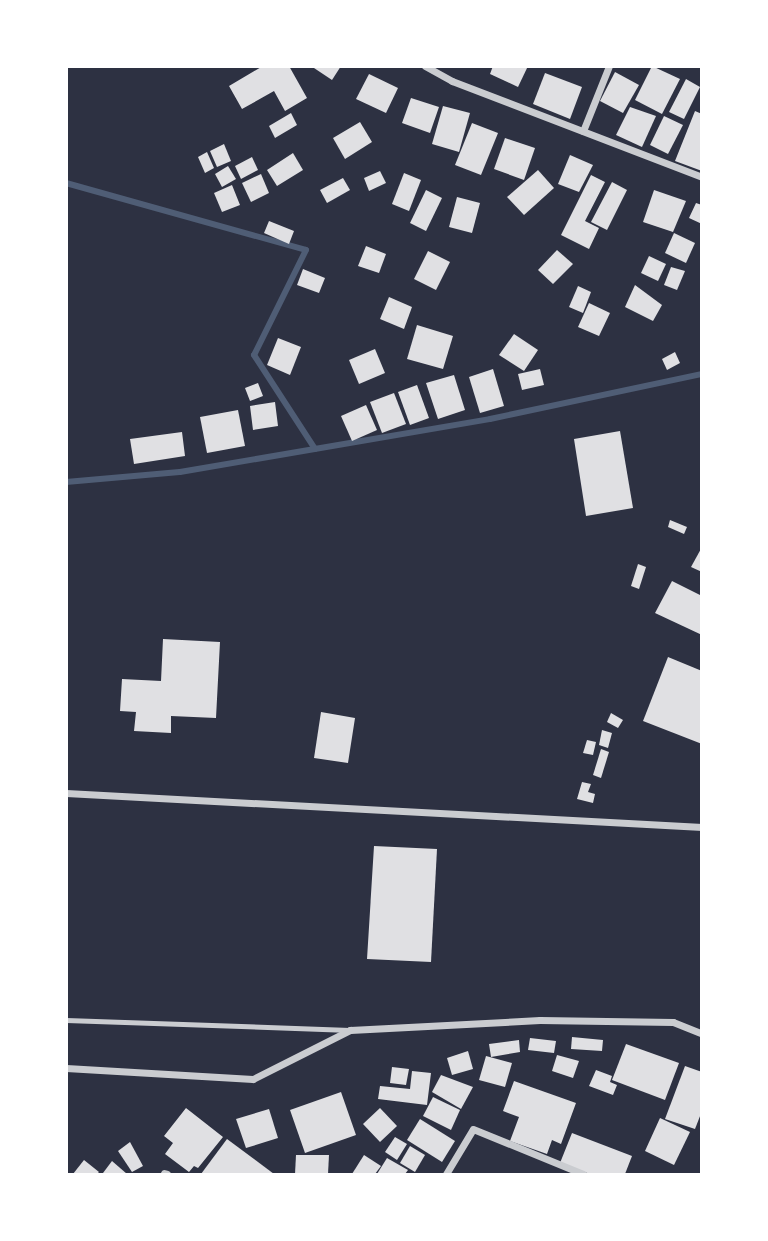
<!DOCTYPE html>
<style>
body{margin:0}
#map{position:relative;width:768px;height:1241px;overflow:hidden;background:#2d3142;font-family:"Work Sans",sans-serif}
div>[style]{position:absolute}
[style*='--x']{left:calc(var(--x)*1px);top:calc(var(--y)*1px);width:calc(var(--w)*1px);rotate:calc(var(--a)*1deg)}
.stream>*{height:6px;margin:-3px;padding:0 3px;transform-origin:3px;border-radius:3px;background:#4f5d75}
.building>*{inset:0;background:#e0e0e3}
.service>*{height:5px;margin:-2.5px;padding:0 2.5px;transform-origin:2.5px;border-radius:2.5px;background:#caccd0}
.minor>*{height:7px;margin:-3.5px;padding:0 3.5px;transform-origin:3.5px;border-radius:3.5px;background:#caccd0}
span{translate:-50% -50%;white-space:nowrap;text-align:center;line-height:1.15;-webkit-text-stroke:5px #fff;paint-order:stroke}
.frame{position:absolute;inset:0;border:68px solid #fff;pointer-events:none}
</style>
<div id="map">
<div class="stream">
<i style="--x:66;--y:183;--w:249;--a:15.6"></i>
<i style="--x:306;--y:250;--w:117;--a:116.3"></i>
<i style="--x:254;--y:355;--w:112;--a:57"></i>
<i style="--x:66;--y:482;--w:114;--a:-5"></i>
<i style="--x:180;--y:472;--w:314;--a:-9.7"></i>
<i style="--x:490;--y:419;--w:217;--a:-12"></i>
</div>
<div class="building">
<i style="clip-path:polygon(263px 66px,289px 66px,307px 98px,285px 111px,274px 91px,242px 109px,229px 86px)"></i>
<i style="clip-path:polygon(311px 66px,341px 66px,332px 80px)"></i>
<i style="clip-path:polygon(493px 66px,528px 66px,518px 87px,490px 74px)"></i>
<i style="clip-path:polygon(652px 66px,680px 79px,662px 114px,635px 100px)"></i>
<i style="clip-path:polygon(615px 72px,639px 85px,623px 113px,600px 101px)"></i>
<i style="clip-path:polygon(545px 73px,582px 87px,570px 119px,533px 104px)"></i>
<i style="clip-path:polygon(369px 74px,398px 88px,386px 113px,356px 99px)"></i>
<i style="clip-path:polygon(686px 79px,700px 87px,684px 119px,669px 112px)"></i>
<i style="clip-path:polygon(411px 98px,439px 107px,430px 133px,402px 123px)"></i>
<i style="clip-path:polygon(443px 106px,470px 113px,459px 152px,432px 144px)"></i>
<i style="clip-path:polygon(630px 107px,656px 116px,642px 147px,616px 135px)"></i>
<i style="clip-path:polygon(695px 111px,702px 114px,702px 171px,675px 161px)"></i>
<i style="clip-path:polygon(291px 113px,297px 125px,275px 138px,269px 126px)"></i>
<i style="clip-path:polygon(664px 116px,683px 125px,668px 154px,650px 145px)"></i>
<i style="clip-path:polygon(360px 122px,372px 142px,345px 159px,333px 138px)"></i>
<i style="clip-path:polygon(472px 123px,498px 133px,481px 175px,455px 165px)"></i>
<i style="clip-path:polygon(505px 138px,535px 148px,524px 180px,494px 169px)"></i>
<i style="clip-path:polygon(224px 144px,231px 161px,217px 167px,210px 151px)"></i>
<i style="clip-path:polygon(207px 152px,214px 168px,205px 173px,198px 157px)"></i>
<i style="clip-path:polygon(293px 153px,303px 170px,277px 186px,267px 170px)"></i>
<i style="clip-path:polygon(570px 155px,593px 165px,579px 192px,558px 184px)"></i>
<i style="clip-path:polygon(252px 157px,258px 170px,241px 179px,235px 166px)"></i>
<i style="clip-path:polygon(228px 166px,236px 179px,222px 187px,215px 174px)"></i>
<i style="clip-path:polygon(538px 170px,554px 188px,524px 215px,507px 197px)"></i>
<i style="clip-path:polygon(380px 171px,386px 183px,369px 191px,364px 178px)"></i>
<i style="clip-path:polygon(404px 173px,421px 180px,409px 211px,392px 204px)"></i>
<i style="clip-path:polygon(261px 174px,269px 193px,251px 202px,242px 183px)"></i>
<i style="clip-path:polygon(591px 175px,605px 182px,585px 221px,599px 228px,589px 249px,561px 235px)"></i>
<i style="clip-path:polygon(343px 178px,350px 190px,327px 203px,320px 190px)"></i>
<i style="clip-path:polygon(612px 182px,627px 190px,607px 230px,591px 222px)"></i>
<i style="clip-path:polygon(232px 185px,240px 205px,222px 212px,214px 193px)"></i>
<i style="clip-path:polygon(426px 190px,442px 198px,426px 231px,410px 223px)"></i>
<i style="clip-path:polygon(654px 190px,686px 201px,673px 232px,643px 222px)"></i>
<i style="clip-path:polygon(457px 197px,480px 203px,472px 233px,449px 227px)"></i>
<i style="clip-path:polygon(696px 203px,702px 205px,702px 224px,689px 218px)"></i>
<i style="clip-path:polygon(269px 221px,294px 231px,289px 244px,264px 233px)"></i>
<i style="clip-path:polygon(674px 233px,695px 243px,686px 263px,665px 253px)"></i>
<i style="clip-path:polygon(366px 246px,386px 254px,379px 273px,358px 266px)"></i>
<i style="clip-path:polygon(557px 250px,573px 264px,553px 284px,538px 270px)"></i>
<i style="clip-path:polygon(428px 251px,450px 262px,436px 290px,414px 279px)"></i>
<i style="clip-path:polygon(649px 256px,666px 264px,658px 281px,641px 273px)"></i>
<i style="clip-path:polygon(671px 267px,685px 271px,677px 290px,664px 285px)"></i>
<i style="clip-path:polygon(303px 269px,325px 278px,319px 293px,297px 285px)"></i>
<i style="clip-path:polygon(635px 285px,662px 305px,653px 321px,625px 307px)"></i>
<i style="clip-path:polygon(578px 286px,591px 292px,583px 313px,569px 307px)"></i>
<i style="clip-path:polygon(389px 297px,412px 307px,404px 329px,380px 319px)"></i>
<i style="clip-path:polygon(589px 303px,610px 313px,599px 336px,578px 327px)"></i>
<i style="clip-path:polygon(417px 325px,453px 336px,443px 369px,407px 359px)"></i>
<i style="clip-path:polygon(514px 334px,538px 350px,524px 371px,499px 355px)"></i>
<i style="clip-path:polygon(278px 338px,301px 347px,290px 375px,267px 365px)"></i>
<i style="clip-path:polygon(375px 349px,385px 373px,359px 384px,349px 360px)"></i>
<i style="clip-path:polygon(675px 352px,680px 363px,667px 370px,662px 359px)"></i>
<i style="clip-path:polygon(493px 369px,504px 406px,480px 413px,469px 377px)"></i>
<i style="clip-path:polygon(540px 369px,544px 385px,522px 390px,518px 374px)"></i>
<i style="clip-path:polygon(454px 375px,465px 410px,438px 419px,426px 383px)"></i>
<i style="clip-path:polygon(258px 383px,263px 396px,250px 401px,245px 388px)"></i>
<i style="clip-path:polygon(417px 385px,429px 418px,410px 425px,398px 392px)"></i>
<i style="clip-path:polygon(394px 393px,406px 424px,382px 433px,370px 402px)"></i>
<i style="clip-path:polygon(275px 402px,278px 426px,253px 430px,250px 406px)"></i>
<i style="clip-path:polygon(366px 405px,377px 430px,352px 441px,341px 416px)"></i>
<i style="clip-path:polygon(238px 410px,245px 446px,207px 453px,200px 417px)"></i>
<i style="clip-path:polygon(620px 431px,633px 508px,586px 516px,574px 439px)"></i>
<i style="clip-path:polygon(182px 432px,185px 456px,134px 464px,130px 439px)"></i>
<i style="clip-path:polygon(670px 520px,687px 527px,684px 534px,668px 527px)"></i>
<i style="clip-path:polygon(702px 547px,702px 572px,691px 567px)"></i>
<i style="clip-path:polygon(638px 564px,646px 567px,639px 589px,631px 586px)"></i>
<i style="clip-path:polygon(672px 581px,702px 596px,702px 635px,655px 613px)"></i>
<i style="clip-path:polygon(163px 639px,220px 642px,216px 718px,171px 716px,171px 733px,134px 731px,136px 712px,120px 711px,122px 679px,161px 681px)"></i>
<i style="clip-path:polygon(668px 657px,702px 671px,702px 744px,643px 721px)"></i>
<i style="clip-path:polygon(321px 712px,355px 718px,348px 763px,314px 758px)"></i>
<i style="clip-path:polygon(611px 713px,623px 720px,618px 728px,607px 722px)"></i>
<i style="clip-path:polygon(602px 730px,612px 733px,608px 748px,599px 745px)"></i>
<i style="clip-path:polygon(587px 740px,596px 742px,593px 755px,583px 753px)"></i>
<i style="clip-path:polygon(601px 749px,609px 752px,601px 778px,593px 775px)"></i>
<i style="clip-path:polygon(582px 782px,591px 784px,588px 792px,595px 794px,593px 803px,577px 799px)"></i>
<i style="clip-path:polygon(374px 846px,437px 849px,431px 962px,367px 959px)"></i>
<i style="clip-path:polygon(572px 1037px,603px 1040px,602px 1051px,571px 1049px)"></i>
<i style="clip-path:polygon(530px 1038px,556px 1041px,554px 1053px,528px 1050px)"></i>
<i style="clip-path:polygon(519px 1040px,520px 1052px,491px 1057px,489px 1044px)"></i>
<i style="clip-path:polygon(626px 1044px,679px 1063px,665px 1100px,612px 1080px)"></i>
<i style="clip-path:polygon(468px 1051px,473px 1069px,452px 1075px,447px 1058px)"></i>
<i style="clip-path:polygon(557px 1055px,579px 1061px,573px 1078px,552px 1071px)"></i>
<i style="clip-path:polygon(486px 1056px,512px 1063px,505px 1087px,479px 1080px)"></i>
<i style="clip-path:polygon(685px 1066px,702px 1072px,702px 1111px,695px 1129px,665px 1119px)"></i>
<i style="clip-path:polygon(392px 1067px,409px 1069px,406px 1085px,390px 1083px)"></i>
<i style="clip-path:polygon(596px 1070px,612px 1076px,610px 1082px,617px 1085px,613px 1095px,589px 1086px)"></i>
<i style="clip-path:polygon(412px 1071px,431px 1073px,427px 1105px,378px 1099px,380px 1086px,410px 1089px)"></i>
<i style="clip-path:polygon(441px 1075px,473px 1087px,461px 1109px,432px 1092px)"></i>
<i style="clip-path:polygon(514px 1081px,576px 1103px,561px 1144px,552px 1140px,547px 1154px,510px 1141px,519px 1117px,503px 1111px)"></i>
<i style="clip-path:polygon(341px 1092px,356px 1135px,305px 1153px,290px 1110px)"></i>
<i style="clip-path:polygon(433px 1097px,460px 1110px,451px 1130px,423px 1116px)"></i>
<i style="clip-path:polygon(186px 1108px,223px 1137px,198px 1168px,194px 1166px,189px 1172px,165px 1154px,173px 1143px,164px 1136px)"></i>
<i style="clip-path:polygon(380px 1108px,397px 1126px,380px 1142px,363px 1124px)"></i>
<i style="clip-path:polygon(269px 1109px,278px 1138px,246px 1148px,236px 1119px)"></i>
<i style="clip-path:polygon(660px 1118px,690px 1132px,674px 1165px,645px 1151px)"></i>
<i style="clip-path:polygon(420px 1119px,455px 1141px,442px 1162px,407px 1140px)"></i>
<i style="clip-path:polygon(572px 1133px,632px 1156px,625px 1174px,590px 1174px,560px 1163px)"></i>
<i style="clip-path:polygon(395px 1137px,407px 1144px,397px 1160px,385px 1152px)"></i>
<i style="clip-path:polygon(227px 1139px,274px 1174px,201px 1174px)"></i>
<i style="clip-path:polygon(130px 1142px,143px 1166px,132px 1172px,118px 1151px)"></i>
<i style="clip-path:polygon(410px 1146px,425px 1155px,415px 1172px,400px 1163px)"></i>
<i style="clip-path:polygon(296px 1155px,329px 1155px,328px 1174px,295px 1174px)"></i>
<i style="clip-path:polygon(364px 1155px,381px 1166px,375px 1174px,352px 1174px)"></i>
<i style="clip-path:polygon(387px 1158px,408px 1170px,405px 1174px,377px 1174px)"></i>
<i style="clip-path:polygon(84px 1160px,99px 1172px,97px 1174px,73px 1174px)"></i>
<i style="clip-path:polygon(112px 1161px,127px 1174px,103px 1173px)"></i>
</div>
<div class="service">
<i style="--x:66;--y:1020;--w:284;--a:2"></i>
</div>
<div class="minor">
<i style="--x:425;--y:66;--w:31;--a:29"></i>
<i style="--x:452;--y:81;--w:268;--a:21"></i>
<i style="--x:583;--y:131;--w:70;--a:-68.2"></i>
<i style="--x:66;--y:793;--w:637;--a:3.06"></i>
<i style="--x:66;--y:1068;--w:187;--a:3.4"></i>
<i style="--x:253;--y:1079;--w:109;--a:-26.8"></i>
<i style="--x:350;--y:1030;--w:190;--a:-3"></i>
<i style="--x:540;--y:1020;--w:133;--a:0.9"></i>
<i style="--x:673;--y:1022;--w:31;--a:22"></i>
<i style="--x:164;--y:1173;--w:3;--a:18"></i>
<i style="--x:446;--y:1174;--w:52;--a:-59"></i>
<i style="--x:473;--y:1129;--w:119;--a:22.2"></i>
</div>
<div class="frame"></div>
</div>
